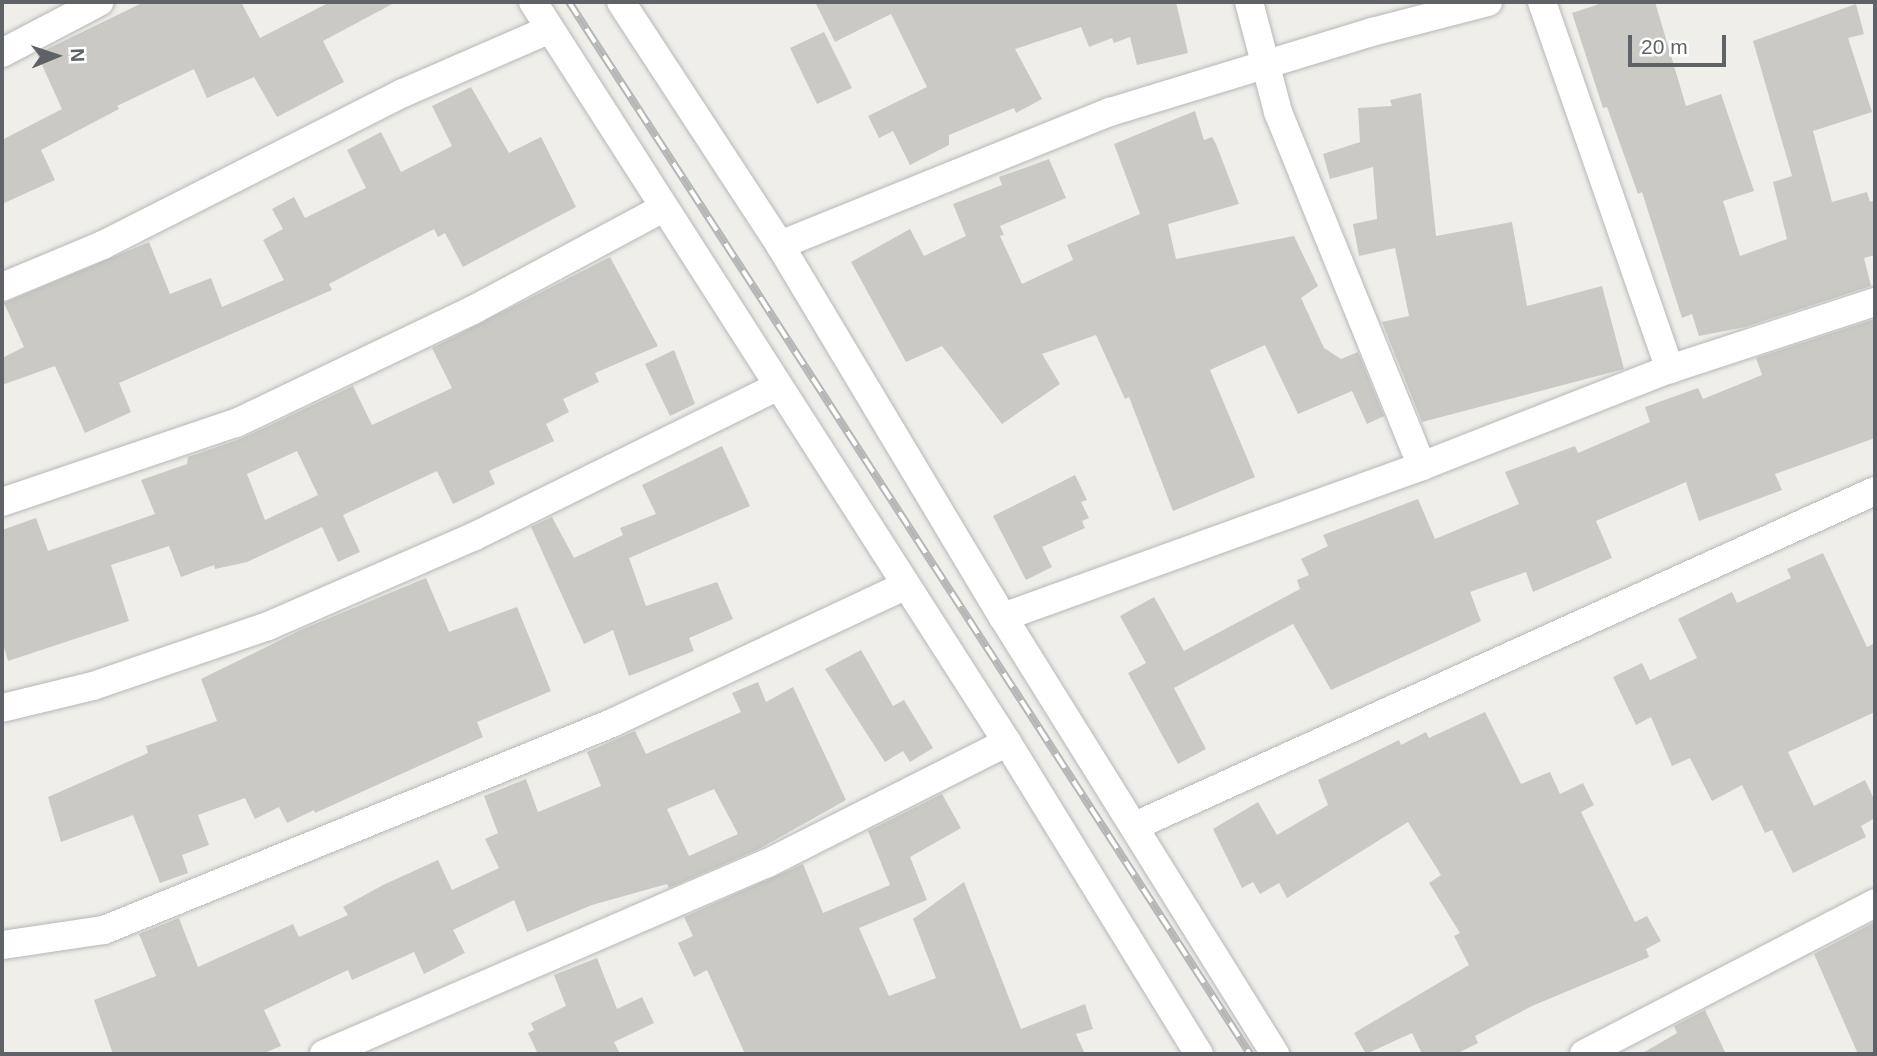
<!DOCTYPE html>
<style>
body{margin:0}
#map{position:relative;width:1877px;height:1056px;overflow:hidden;background:#f0eee8;font-family:Arial,sans-serif}
div>[style]{position:absolute}
[style*='--x']{left:calc(var(--x)*1px);top:calc(var(--y)*1px);width:calc(var(--w)*1px);rotate:calc(var(--a)*1deg)}
.building>*{inset:0;background:#cbc9c4}
.roads{filter:drop-shadow(0 0 2px #b5b7bb) drop-shadow(0 0 2px #b5b7bb)}
.street>*{height:28px;margin:-14px;padding:0 14px;transform-origin:14px;border-radius:14px;background:#fff}
.rail>*{height:8px;margin-top:-4px;transform-origin:0;background:repeating-linear-gradient(90deg,#fff 0 16px,#b5b6b6 0 32px);box-sizing:border-box;border-block:2px solid #b5b6b6}
span{translate:-50% -50%;white-space:nowrap;text-align:center;line-height:1.15;-webkit-text-stroke:7px #fff;paint-order:stroke}
.frame{position:absolute;inset:0;border:4px solid #5f6266;pointer-events:none}
.north{position:absolute;left:21px;top:21px;width:70px;height:70px;-webkit-text-stroke:5px #fff;paint-order:stroke;rotate:88deg;font-size:19px;font-weight:700;line-height:28px;text-align:center;color:#5f6266}
.north::after{content:'';display:block;margin:auto;width:24px;height:32px;background:#5f6266;clip-path:polygon(50% 0,100% 100%,50% 72%,0 100%)}
.scale{position:absolute;left:1628px;top:35px;width:98px;height:32px;box-sizing:border-box;border:4px solid #5f6266;border-top:0;padding-left:9px;font-size:21px;line-height:24px;white-space:nowrap;color:#5f6266;-webkit-text-stroke:5px #fff;paint-order:stroke}
</style>
<div id="map">
<div class="building">
<i style="clip-path:polygon(144px 2px,241px 2px,260px 38px,330px 2px,396px 2px,323px 41px,344px 82px,277px 117px,254px 77px,207px 98px,194px 69px,117px 106px,119px 109px,41px 150px,55px 180px,2px 204px,2px 140px,62px 109px,37px 54px)"></i>
<i style="clip-path:polygon(815px 2px,1176px 2px,1188px 53px,1137px 65px,1130px 37px,1114px 43px,1112px 38px,1089px 47px,1081px 27px,1015px 49px,1042px 99px,1016px 113px,1014px 108px,949px 135px,949px 145px,910px 165px,893px 131px,879px 138px,868px 116px,927px 87px,891px 14px,835px 42px)"></i>
<i style="clip-path:polygon(1605px 2px,1655px 2px,1686px 106px,1721px 94px,1754px 191px,1723px 201px,1740px 256px,1787px 239px,1773px 182px,1792px 176px,1753px 41px,1856px 4px,1864px 34px,1848px 38px,1872px 112px,1813px 131px,1832px 202px,1867px 192px,1870px 202px,1875px 200px,1875px 255px,1864px 258px,1871px 286px,1745px 327px,1699px 336px,1692px 314px,1682px 318px,1642px 192px,1638px 194px,1607px 107px,1603px 108px,1572px 13px)"></i>
<i style="clip-path:polygon(824px 32px,852px 88px,817px 104px,790px 48px)"></i>
<i style="clip-path:polygon(471px 87px,509px 153px,541px 137px,576px 207px,463px 267px,445px 233px,438px 237px,434px 229px,329px 284px,332px 290px,119px 383px,131px 412px,85px 433px,55px 366px,2px 385px,2px 358px,24px 347px,4px 303px,149px 242px,170px 294px,211px 278px,222px 307px,284px 280px,263px 240px,283px 229px,272px 209px,294px 197px,305px 218px,366px 188px,347px 150px,381px 132px,401px 172px,452px 146px,432px 106px)"></i>
<i style="clip-path:polygon(1421px 93px,1436px 236px,1512px 222px,1527px 306px,1602px 286px,1624px 369px,1422px 422px,1382px 322px,1409px 316px,1395px 248px,1359px 256px,1353px 224px,1377px 219px,1373px 167px,1330px 179px,1323px 154px,1360px 142px,1358px 108px,1392px 106px,1390px 100px)"></i>
<i style="clip-path:polygon(1195px 111px,1204px 140px,1212px 137px,1216px 144px,1239px 204px,1168px 224px,1176px 259px,1294px 236px,1318px 286px,1301px 298px,1324px 348px,1341px 359px,1358px 352px,1384px 416px,1367px 424px,1352px 391px,1298px 414px,1265px 345px,1210px 370px,1255px 477px,1173px 511px,1129px 397px,1125px 399px,1096px 335px,1042px 354px,1060px 384px,1002px 424px,942px 346px,906px 362px,851px 262px,910px 229px,924px 256px,966px 236px,953px 204px,1002px 185px,999px 177px,1049px 159px,1066px 198px,1000px 226px,1004px 235px,1000px 236px,1022px 284px,1073px 260px,1067px 245px,1140px 214px,1114px 144px)"></i>
<i style="clip-path:polygon(evenodd,610px 257px,658px 346px,595px 373px,599px 382px,563px 399px,569px 412px,546px 424px,554px 441px,489px 471px,495px 484px,453px 504px,437px 471px,343px 515px,360px 552px,338px 562px,322px 527px,247px 562px,215px 569px,214px 565px,181px 577px,169px 546px,111px 565px,129px 621px,8px 661px,2px 640px,2px 530px,36px 518px,48px 551px,155px 514px,141px 480px,187px 464px,188px 457px,243px 438px,353px 386px,372px 425px,452px 388px,432px 348px,610px 257px,297px 451px,318px 495px,265px 520px,247px 474px,297px 451px)"></i>
<i style="clip-path:polygon(1875px 319px,1875px 438px,1775px 474px,1782px 490px,1699px 521px,1686px 482px,1596px 521px,1612px 558px,1533px 592px,1526px 572px,1470px 592px,1481px 621px,1331px 690px,1293px 624px,1174px 688px,1206px 749px,1178px 764px,1128px 673px,1146px 663px,1120px 616px,1154px 597px,1184px 651px,1300px 589px,1297px 580px,1309px 575px,1301px 559px,1328px 546px,1323px 535px,1418px 499px,1435px 539px,1519px 504px,1505px 472px,1575px 446px,1578px 453px,1650px 422px,1645px 407px,1698px 388px,1703px 399px,1762px 375px,1756px 358px)"></i>
<i style="clip-path:polygon(674px 350px,695px 404px,670px 416px,645px 364px)"></i>
<i style="clip-path:polygon(722px 446px,750px 506px,629px 558px,646px 606px,717px 582px,733px 619px,689px 638px,694px 651px,629px 676px,613px 630px,584px 644px,531px 527px,552px 517px,574px 558px,623px 535px,620px 528px,656px 514px,642px 485px)"></i>
<i style="clip-path:polygon(1075px 475px,1087px 500px,1081px 502px,1089px 518px,1082px 521px,1085px 528px,1042px 547px,1052px 567px,1026px 580px,993px 516px)"></i>
<i style="clip-path:polygon(1823px 553px,1867px 647px,1875px 643px,1875px 712px,1788px 752px,1814px 806px,1865px 780px,1875px 801px,1875px 818px,1861px 826px,1866px 837px,1793px 873px,1772px 830px,1765px 833px,1742px 785px,1712px 801px,1690px 758px,1672px 766px,1651px 717px,1636px 725px,1613px 677px,1642px 663px,1650px 680px,1697px 658px,1678px 619px,1732px 592px,1737px 603px,1791px 578px,1787px 569px)"></i>
<i style="clip-path:polygon(426px 578px,449px 632px,517px 607px,551px 691px,477px 722px,483px 737px,315px 813px,314px 810px,287px 823px,279px 807px,255px 819px,245px 798px,198px 815px,209px 845px,182px 855px,188px 873px,160px 883px,133px 815px,61px 842px,48px 797px,148px 753px,146px 746px,217px 721px,201px 679px,303px 629px)"></i>
<i style="clip-path:polygon(861px 650px,893px 706px,904px 700px,933px 748px,910px 762px,903px 751px,885px 762px,825px 669px)"></i>
<i style="clip-path:polygon(evenodd,758px 682px,766px 702px,793px 687px,846px 800px,759px 849px,669px 888px,667px 884px,592px 905px,527px 932px,514px 900px,453px 930px,465px 953px,424px 974px,414px 952px,352px 980px,348px 970px,264px 1010px,281px 1046px,262px 1054px,113px 1054px,94px 1000px,156px 976px,139px 934px,179px 918px,198px 967px,293px 924px,299px 937px,348px 915px,343px 907px,383px 885px,438px 860px,452px 890px,499px 868px,485px 839px,498px 833px,484px 796px,526px 779px,538px 812px,601px 786px,587px 752px,635px 731px,646px 754px,741px 712px,732px 693px,758px 682px,714px 789px,738px 834px,689px 856px,667px 809px,714px 789px)"></i>
<i style="clip-path:polygon(1485px 712px,1521px 784px,1550px 772px,1560px 794px,1583px 783px,1594px 805px,1581px 812px,1599px 849px,1635px 922px,1647px 916px,1661px 941px,1646px 949px,1649px 957px,1532px 1006px,1475px 1036px,1478px 1043px,1456px 1054px,1422px 1054px,1412px 1033px,1366px 1054px,1354px 1033px,1469px 965px,1454px 936px,1460px 933px,1429px 883px,1441px 875px,1408px 822px,1287px 898px,1279px 883px,1260px 894px,1253px 882px,1242px 888px,1213px 829px,1258px 802px,1277px 835px,1328px 805px,1318px 780px,1399px 740px,1401px 745px,1426px 732px,1429px 738px)"></i>
<i style="clip-path:polygon(942px 794px,961px 828px,910px 857px,927px 900px,859px 928px,889px 996px,936px 978px,913px 919px,964px 882px,1021px 1029px,1085px 1004px,1093px 1029px,1076px 1034px,1085px 1054px,745px 1054px,707px 970px,694px 977px,678px 943px,693px 936px,684px 917px,803px 864px,823px 913px,890px 885px,868px 831px)"></i>
<i style="clip-path:polygon(1875px 922px,1875px 1054px,1858px 1054px,1814px 954px)"></i>
<i style="clip-path:polygon(597px 958px,617px 1009px,642px 997px,654px 1023px,614px 1042px,620px 1054px,538px 1054px,528px 1033px,534px 1030px,531px 1023px,566px 1006px,554px 975px)"></i>
<i style="clip-path:polygon(1705px 1010px,1726px 1054px,1641px 1054px,1677px 1033px,1674px 1026px)"></i>
</div>
<div class="roads">
<div class="street">
<i style="--x:533;--y:2;--w:879;--a:57.36"></i>
<i style="--x:1007;--y:742;--w:366;--a:58.4"></i>
<i style="--x:621;--y:2;--w:290;--a:56.8"></i>
<i style="--x:780;--y:245;--w:434;--a:59.1"></i>
<i style="--x:1003;--y:617;--w:515;--a:58.1"></i>
<i style="--x:1249;--y:2;--w:114;--a:75.2"></i>
<i style="--x:1278;--y:112;--w:382;--a:67.9"></i>
<i style="--x:1542;--y:2;--w:389;--a:70.8"></i>
<i style="--x:2;--y:53;--w:110;--a:-27.7"></i>
<i style="--x:780;--y:245;--w:356;--a:-22"></i>
<i style="--x:1110;--y:112;--w:274;--a:-17"></i>
<i style="--x:1372;--y:32;--w:120;--a:-14.5"></i>
<i style="--x:2;--y:287;--w:109;--a:-22.6"></i>
<i style="--x:103;--y:245;--w:336;--a:-26.9"></i>
<i style="--x:403;--y:93;--w:160;--a:-23.5"></i>
<i style="--x:2;--y:502;--w:247;--a:-18.7"></i>
<i style="--x:236;--y:423;--w:263;--a:-25.5"></i>
<i style="--x:473;--y:310;--w:213;--a:-28.2"></i>
<i style="--x:1003;--y:617;--w:445;--a:-19.8"></i>
<i style="--x:1422;--y:466;--w:266;--a:-21.4"></i>
<i style="--x:1670;--y:369;--w:216;--a:-18.1"></i>
<i style="--x:2;--y:708;--w:94;--a:-13.6"></i>
<i style="--x:93;--y:686;--w:185;--a:-18.9"></i>
<i style="--x:268;--y:626;--w:223;--a:-23.5"></i>
<i style="--x:473;--y:537;--w:338;--a:-26.3"></i>
<i style="--x:1135;--y:826;--w:812;--a:-24.36"></i>
<i style="--x:2;--y:945;--w:103;--a:-8.4"></i>
<i style="--x:104;--y:930;--w:549;--a:-22.17"></i>
<i style="--x:612;--y:723;--w:323;--a:-25.1"></i>
<i style="--x:324;--y:1054;--w:481;--a:-23.3"></i>
<i style="--x:766;--y:864;--w:270;--a:-26.8"></i>
<i style="--x:1584;--y:1054;--w:328;--a:-27.4"></i>
</div>
</div>
<div class="rail">
<i style="--x:569;--y:2;--w:1253;--a:57.08"></i>
</div>
<div class="frame"></div>
<div class="north">N</div>
<div class="scale">20 m</div>
</div>
